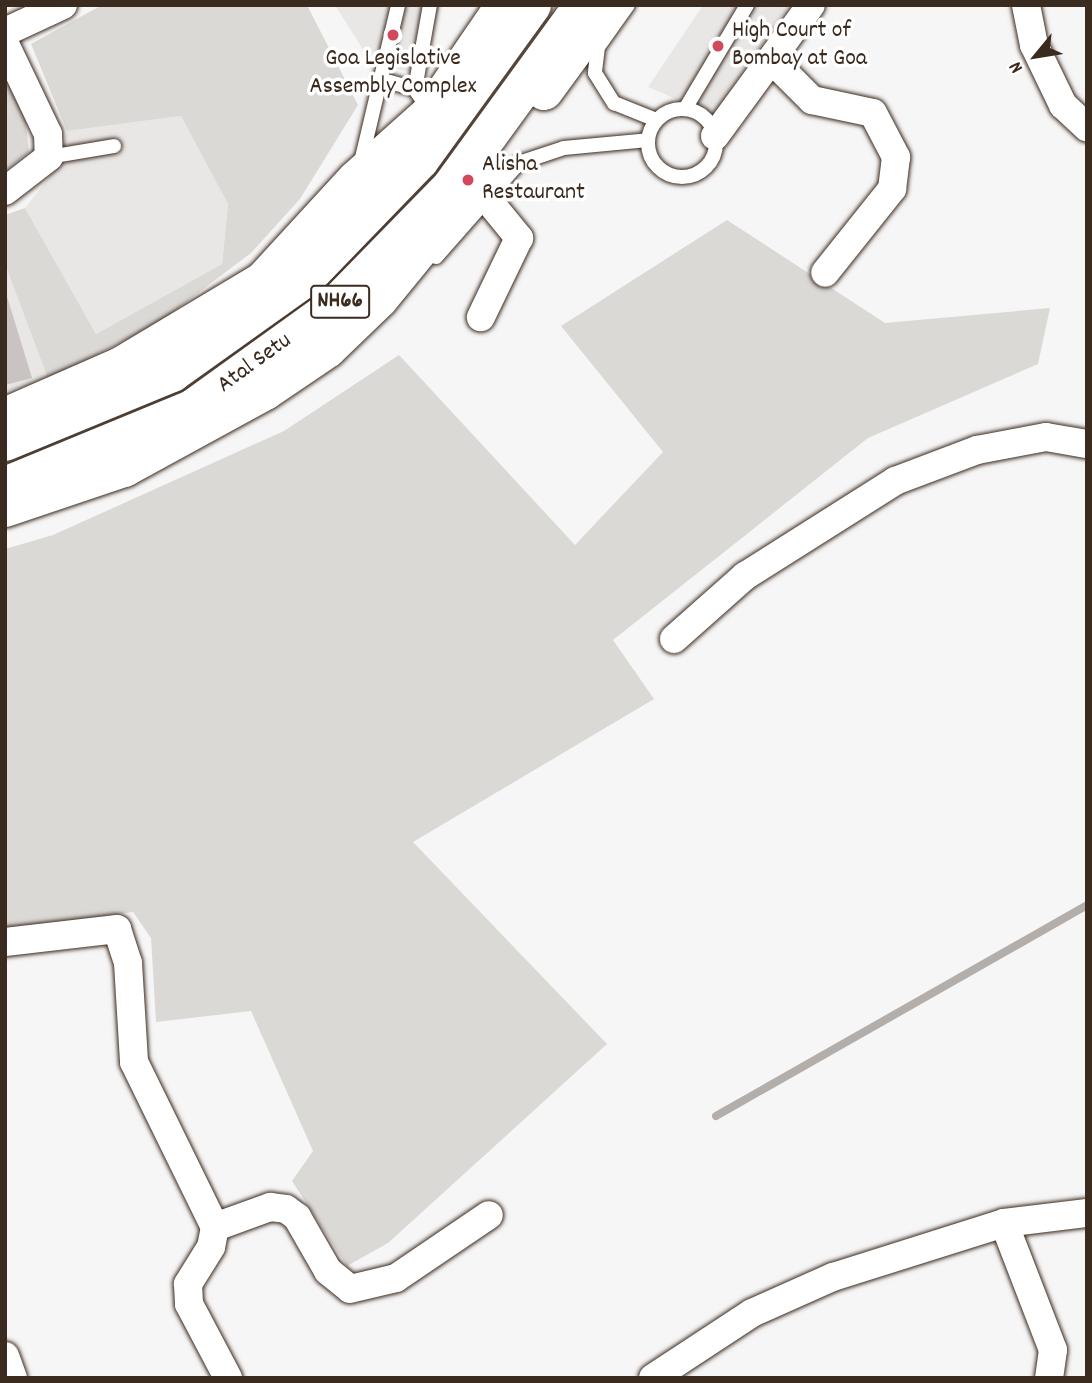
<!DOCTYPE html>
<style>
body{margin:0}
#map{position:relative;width:1092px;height:1383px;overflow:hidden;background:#f7f6f6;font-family:Dekko,sans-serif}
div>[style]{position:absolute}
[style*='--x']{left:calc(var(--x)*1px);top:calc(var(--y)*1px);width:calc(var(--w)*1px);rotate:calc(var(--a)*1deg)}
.built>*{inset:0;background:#e9e7e6}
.green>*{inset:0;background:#dbd9d6}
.stream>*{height:8px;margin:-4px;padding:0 4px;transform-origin:4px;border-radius:4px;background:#b4aeaa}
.building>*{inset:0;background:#c9c3c1}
.roads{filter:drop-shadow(0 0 2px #3b2a1e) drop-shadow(0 0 2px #3b2a1e)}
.lane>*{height:14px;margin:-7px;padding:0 7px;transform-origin:7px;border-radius:7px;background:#fff}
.lane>.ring{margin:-7px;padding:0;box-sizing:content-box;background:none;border:14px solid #fff;border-radius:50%}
.street>*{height:28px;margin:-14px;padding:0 14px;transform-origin:14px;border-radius:14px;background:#fff}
.primary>*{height:38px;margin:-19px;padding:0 19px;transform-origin:19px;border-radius:19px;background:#fff}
.highway>*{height:38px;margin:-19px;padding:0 19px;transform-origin:19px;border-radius:19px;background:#fff}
.dots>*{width:19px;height:19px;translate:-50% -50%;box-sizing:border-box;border:4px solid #fff;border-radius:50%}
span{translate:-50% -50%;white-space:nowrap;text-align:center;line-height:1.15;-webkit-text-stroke:7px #fff;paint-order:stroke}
.shield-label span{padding:2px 5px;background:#fff;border:2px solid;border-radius:5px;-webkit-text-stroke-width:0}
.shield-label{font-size:23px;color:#3b2a1e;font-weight:700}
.poi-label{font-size:24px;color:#3b2a1e}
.left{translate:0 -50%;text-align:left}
.street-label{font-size:24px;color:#3b2a1e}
.frame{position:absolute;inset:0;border:7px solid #3b2a1e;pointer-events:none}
.north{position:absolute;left:1001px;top:21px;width:70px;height:70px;-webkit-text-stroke:5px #fff;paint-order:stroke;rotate:240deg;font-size:19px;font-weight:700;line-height:28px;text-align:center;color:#3b2a1e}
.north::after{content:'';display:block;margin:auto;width:24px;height:32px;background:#3b2a1e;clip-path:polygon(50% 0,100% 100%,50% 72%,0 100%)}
</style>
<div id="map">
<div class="built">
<i style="clip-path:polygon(335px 5px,440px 5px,421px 74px,372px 64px)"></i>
<i style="clip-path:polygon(703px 5px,789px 5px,713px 115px,648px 87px)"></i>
<i style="clip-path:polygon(181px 116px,228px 204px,222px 264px,96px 334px,25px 208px,58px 166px,67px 131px)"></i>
<i style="clip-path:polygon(5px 264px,48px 379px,5px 392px)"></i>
</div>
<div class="green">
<i style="clip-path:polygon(102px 5px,307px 5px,358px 105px,300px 199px,251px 253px,157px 324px,48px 379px,5px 264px,5px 215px,25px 208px,96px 334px,222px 264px,228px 204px,181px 116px,67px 131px,31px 44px)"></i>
<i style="clip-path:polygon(5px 74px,25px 115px,29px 152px,5px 171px)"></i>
<i style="clip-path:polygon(727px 220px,885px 323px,1050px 308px,1038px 364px,868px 438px,613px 640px,654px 699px,413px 842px,607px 1044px,388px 1243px,347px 1266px,292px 1181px,313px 1151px,251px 1011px,156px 1022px,151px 938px,133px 912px,5px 930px,5px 549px,53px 535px,284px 431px,399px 355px,575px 545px,663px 452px,561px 326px)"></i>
</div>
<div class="stream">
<i style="--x:716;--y:1116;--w:427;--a:-29.6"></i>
</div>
<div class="building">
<i style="clip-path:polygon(5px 290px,32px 378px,5px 385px)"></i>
</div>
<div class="roads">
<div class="lane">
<i style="--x:628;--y:5;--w:52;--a:125.5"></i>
<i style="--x:598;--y:47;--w:26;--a:97"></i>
<i style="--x:595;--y:73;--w:36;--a:58"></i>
<i style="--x:614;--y:103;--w:45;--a:22"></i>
<i style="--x:383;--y:80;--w:33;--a:16"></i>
<i class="ring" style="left:648px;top:109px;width:54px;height:54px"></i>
<i style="--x:685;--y:109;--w:121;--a:-59.2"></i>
<i style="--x:429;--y:110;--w:25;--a:-124"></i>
<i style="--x:415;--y:89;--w:85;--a:-79.9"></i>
<i style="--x:49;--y:157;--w:66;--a:-9.6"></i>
<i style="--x:361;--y:162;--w:161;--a:-76.7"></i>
<i style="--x:436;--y:257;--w:125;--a:-48.6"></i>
<i style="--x:519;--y:163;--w:47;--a:-18.4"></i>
<i style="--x:564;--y:148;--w:84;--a:-5.4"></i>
</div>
<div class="street">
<i style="--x:1026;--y:5;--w:41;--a:78.7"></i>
<i style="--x:1034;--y:45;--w:67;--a:64.2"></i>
<i style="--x:1063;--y:105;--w:33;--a:43"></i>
<i style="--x:5;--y:32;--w:64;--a:-25"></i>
<i style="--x:5;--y:44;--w:100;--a:64.5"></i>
<i style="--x:48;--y:134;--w:23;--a:88"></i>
<i style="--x:49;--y:157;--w:56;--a:142.3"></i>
<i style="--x:772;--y:60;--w:57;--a:45"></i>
<i style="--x:812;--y:100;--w:62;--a:12"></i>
<i style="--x:873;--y:113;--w:50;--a:62.4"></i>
<i style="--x:896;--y:157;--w:32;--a:97"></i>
<i style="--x:892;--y:189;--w:107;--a:128.6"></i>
<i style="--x:715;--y:136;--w:162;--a:-53.8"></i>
<i style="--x:475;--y:184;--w:70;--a:50.8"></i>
<i style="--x:519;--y:238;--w:88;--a:115.7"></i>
<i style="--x:674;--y:639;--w:95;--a:-41.6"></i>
<i style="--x:745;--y:576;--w:178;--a:-32.3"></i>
<i style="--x:895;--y:481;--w:88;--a:-20.7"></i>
<i style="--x:977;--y:450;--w:70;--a:-10.7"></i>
<i style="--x:1046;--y:437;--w:42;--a:9.7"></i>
<i style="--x:5;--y:942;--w:113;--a:-6.6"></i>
<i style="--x:117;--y:929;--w:36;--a:72"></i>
<i style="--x:128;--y:963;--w:99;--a:86.5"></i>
<i style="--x:134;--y:1062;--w:184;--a:63.9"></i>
<i style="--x:215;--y:1227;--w:20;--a:101"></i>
<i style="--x:211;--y:1247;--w:44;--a:121.9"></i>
<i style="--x:188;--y:1284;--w:20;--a:87"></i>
<i style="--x:189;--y:1304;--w:84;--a:62.2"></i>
<i style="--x:1004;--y:1223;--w:136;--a:68.9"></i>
<i style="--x:1053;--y:1350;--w:28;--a:98"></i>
<i style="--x:215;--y:1227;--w:59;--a:-20"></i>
<i style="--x:270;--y:1207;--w:16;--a:7"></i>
<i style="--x:286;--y:1209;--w:14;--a:36"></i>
<i style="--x:297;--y:1217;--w:62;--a:60.1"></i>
<i style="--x:328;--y:1271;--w:28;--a:39"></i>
<i style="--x:350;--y:1289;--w:47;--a:-13.4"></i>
<i style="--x:396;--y:1278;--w:112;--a:-34.1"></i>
<i style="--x:5;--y:1356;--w:23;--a:70"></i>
<i style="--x:653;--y:1378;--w:118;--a:-33.3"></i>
<i style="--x:752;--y:1313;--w:89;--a:-24"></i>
<i style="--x:833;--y:1277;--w:179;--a:-17.5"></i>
<i style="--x:1004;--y:1223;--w:84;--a:-6.9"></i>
</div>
<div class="primary">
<i style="--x:544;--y:91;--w:107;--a:-53.8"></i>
<i style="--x:5;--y:417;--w:127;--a:-23.7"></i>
<i style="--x:121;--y:366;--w:165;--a:-30.9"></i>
<i style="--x:263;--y:281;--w:137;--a:-47.4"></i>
<i style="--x:356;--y:180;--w:101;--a:-41.8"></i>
<i style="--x:431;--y:113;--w:131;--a:-55.6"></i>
<i style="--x:5;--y:508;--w:126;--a:-18.6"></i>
<i style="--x:124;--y:468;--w:161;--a:-28.6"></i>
<i style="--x:265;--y:391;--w:75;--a:-34.1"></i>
<i style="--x:327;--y:349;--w:72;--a:-43.9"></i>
<i style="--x:379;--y:299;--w:171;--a:-50.7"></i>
</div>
<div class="highway">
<i style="--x:5;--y:442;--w:181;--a:-22.4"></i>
<i style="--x:172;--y:373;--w:167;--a:-35.5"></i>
<i style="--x:308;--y:276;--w:161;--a:-46"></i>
<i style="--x:420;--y:160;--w:191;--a:-54.1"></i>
<i style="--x:5;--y:486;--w:202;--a:-22.4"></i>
<i style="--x:192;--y:409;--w:175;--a:-35.7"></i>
<i style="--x:334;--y:307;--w:168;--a:-45.7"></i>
<i style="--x:451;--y:187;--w:225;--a:-54"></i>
</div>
</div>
<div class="dots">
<i style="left:393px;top:35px;background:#d1495b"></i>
<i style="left:718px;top:46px;background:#d1495b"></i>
<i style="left:468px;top:180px;background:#d1495b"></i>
</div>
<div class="shield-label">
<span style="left:340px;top:302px">NH66</span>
</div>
<div class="poi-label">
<span class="left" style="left:732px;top:46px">High Court of<br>Bombay at Goa</span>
<span style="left:393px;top:74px">Goa Legislative<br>Assembly Complex</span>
<span class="left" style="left:482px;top:180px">Alisha<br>Restaurant</span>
</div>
<div class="street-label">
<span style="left:255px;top:364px;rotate:-36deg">Atal Setu</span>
</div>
<div class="frame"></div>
<div class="north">N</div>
</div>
